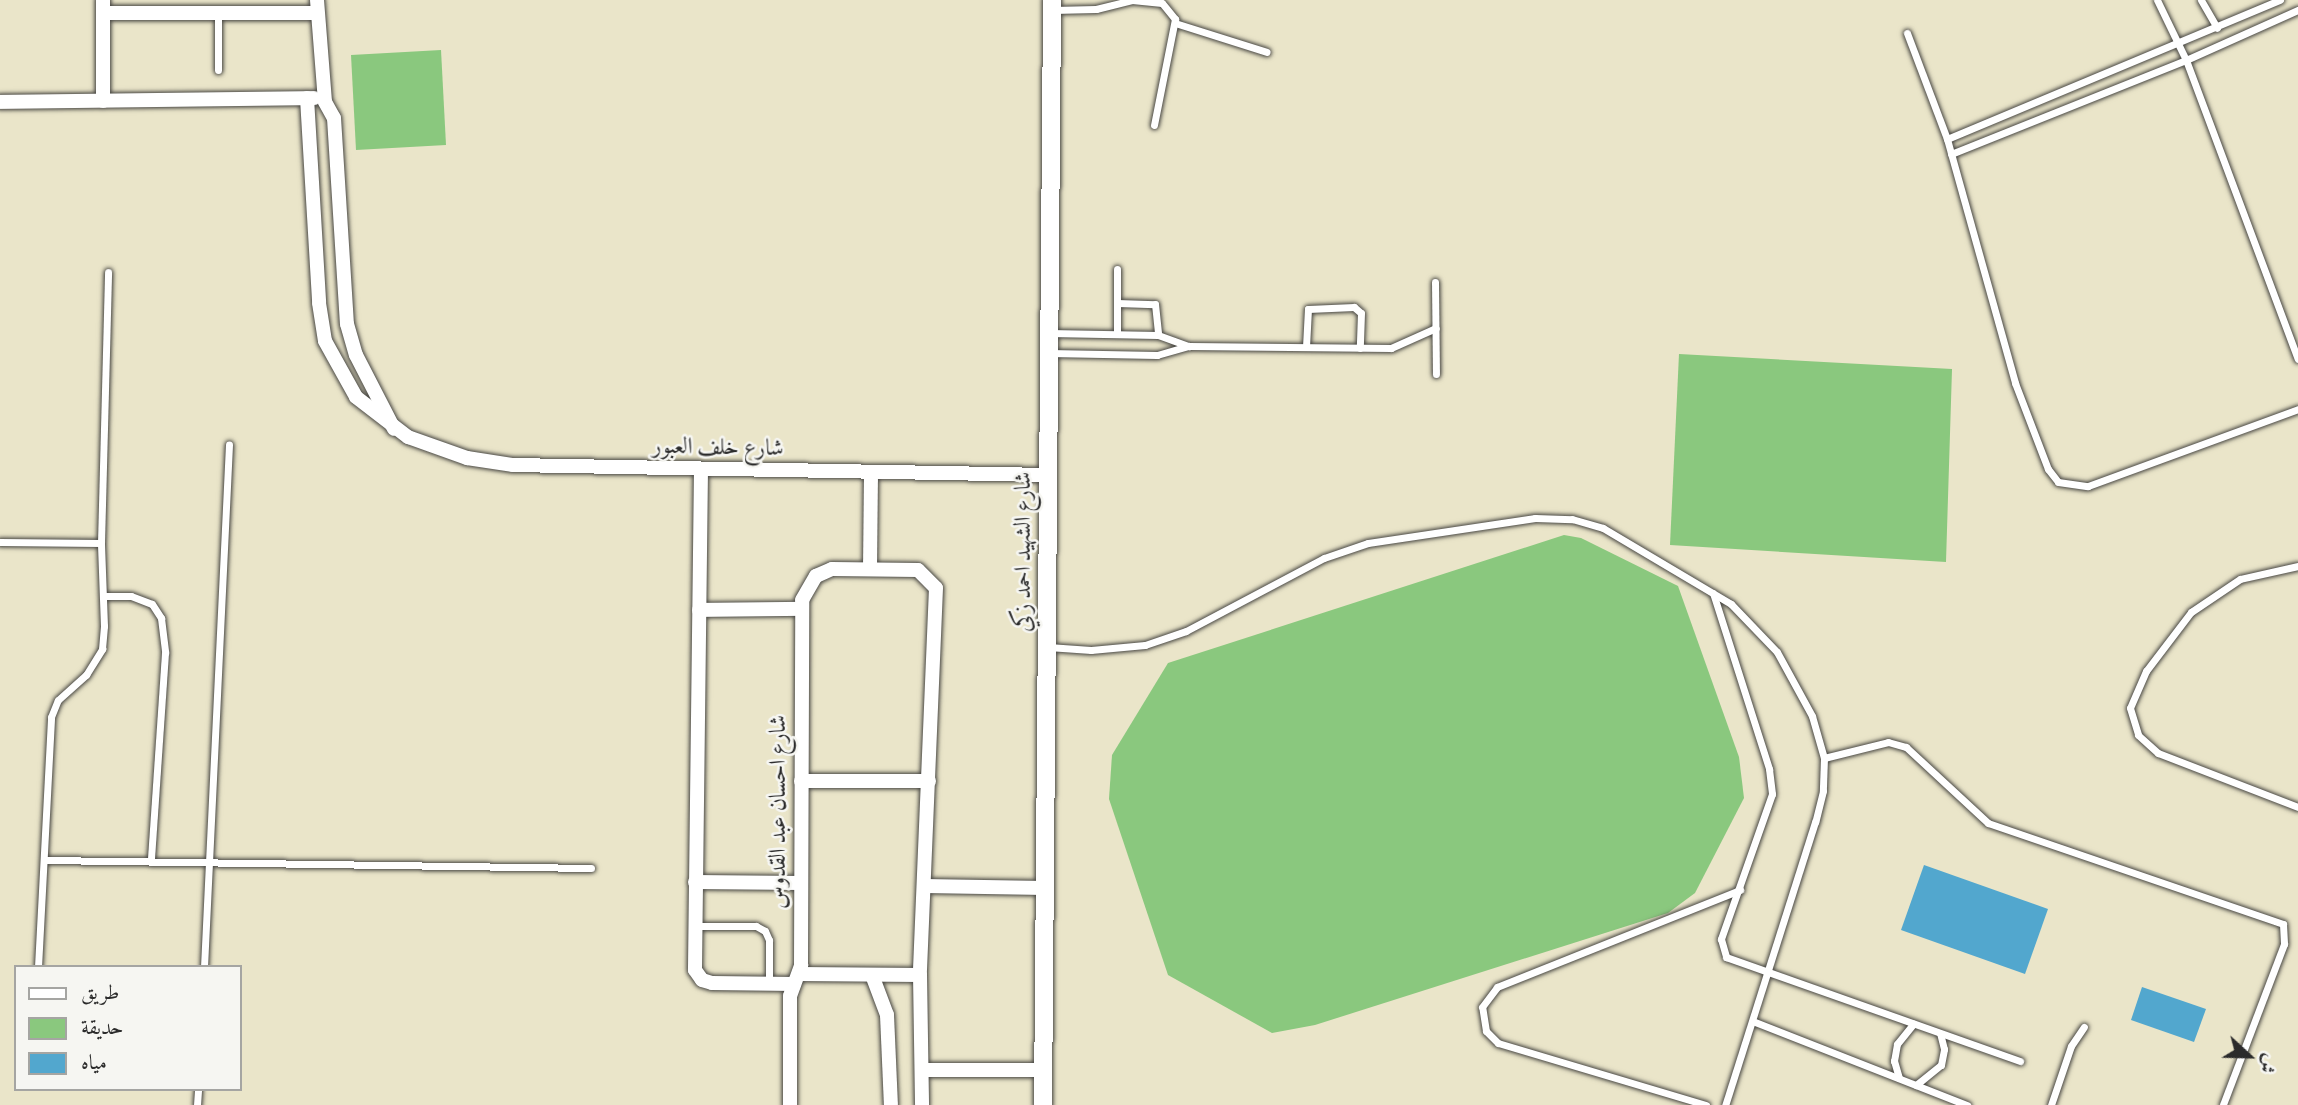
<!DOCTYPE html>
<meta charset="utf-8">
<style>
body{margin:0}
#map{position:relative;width:2298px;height:1105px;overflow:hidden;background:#eae5c9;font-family:"IM FELL Double Pica",Amiri,serif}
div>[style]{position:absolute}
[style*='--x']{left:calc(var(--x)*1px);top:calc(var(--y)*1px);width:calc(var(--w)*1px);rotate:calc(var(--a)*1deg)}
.green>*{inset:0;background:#8ac87e}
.water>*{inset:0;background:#52a7ce}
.roads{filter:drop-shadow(0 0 2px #484743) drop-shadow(0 0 2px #484743)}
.service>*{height:7px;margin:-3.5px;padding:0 3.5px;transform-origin:3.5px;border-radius:3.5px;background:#fff}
.minor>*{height:14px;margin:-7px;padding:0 7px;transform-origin:7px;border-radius:7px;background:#fff}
.tertiary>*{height:18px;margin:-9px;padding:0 9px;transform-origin:9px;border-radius:9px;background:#fff}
span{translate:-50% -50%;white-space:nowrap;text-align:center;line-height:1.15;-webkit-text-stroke:5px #f6f6f2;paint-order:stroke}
.street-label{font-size:23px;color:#2b2b2b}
.legend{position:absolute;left:14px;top:965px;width:228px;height:126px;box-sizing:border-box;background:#f6f6f2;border:2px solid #a5a5a2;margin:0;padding:9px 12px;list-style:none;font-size:21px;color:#2b2b2b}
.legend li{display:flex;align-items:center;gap:14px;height:35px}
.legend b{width:35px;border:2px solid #a5a5a2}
.north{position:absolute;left:2214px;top:1021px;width:70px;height:70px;-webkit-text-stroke:5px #f6f6f2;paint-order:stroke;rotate:112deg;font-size:19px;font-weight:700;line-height:28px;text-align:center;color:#2b2b2b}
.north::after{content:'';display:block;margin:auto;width:24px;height:32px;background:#2b2b2b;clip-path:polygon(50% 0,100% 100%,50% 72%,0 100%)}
</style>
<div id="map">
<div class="green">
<i style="clip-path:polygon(441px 50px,446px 145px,356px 150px,351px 55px)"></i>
<i style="clip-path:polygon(1679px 354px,1952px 369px,1946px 562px,1670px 545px)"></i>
<i style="clip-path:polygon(1564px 535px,1581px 538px,1678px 586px,1739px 757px,1744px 798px,1695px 893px,1668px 913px,1315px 1025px,1272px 1033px,1168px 975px,1109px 799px,1112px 755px,1168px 663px)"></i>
</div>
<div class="water">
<i style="clip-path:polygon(1924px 865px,2048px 909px,2025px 974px,1901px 930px)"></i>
<i style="clip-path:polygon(2142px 987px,2206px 1009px,2194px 1042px,2131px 1020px)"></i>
</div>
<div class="roads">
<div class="service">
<i style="--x:1132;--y:0;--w:30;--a:6"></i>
<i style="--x:1162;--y:3;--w:21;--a:51"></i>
<i style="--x:1175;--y:19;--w:108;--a:101.2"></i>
<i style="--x:2157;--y:0;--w:67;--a:64.2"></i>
<i style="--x:2186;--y:60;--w:319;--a:69.5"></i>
<i style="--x:2201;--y:0;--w:32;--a:60"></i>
<i style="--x:1052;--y:10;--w:44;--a:-1.3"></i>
<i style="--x:1096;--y:9;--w:37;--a:-14"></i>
<i style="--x:1175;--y:23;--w:96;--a:17.5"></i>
<i style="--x:1907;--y:33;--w:113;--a:69.3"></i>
<i style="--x:1947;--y:139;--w:253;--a:74.4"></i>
<i style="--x:2015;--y:383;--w:92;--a:69"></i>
<i style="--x:2048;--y:469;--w:16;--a:52"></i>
<i style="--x:2058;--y:482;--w:30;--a:8"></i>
<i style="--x:2088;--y:486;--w:224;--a:-20.1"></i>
<i style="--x:218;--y:70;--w:57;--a:-90"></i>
<i style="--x:1947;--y:139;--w:361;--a:-22.7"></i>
<i style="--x:1951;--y:154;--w:253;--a:-21.8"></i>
<i style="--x:2186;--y:60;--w:123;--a:-24.1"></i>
<i style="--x:1435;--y:282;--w:92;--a:89.4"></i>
<i style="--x:1117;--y:303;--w:38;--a:2"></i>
<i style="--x:1155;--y:304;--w:31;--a:84"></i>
<i style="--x:1049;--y:333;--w:109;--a:1.1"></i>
<i style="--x:1158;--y:335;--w:33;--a:20"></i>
<i style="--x:1117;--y:334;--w:65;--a:-90"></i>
<i style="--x:1306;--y:347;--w:38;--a:-87"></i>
<i style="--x:1308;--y:309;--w:46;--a:-2.5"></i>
<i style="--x:1354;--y:307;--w:9;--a:41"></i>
<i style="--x:1361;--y:313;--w:35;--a:92"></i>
<i style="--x:1049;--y:353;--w:108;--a:1.1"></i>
<i style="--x:1157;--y:355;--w:33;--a:-16"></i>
<i style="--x:1189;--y:346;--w:202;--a:0.6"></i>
<i style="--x:1391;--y:348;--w:49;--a:-24"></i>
<i style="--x:0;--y:542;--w:101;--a:0.6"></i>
<i style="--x:2298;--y:566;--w:59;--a:167.4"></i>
<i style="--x:2240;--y:579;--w:59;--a:146"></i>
<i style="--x:2191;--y:612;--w:74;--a:127.3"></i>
<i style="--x:2146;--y:671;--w:40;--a:113.4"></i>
<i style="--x:2130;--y:708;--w:28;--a:73"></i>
<i style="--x:2138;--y:735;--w:27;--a:42"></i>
<i style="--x:2158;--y:753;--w:150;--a:21.1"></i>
<i style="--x:1713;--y:593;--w:185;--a:72.3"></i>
<i style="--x:1769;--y:769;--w:25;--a:83"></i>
<i style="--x:1772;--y:794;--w:154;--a:109.4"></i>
<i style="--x:1721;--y:939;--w:19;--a:74"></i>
<i style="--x:1726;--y:957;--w:312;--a:19.5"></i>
<i style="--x:103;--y:596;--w:28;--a:0"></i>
<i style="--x:131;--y:596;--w:22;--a:21"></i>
<i style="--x:152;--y:604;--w:17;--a:57"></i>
<i style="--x:161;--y:618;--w:35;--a:83"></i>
<i style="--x:165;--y:653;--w:208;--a:93.9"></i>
<i style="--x:1048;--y:647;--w:43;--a:4"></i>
<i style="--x:1091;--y:650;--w:54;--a:-5.3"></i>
<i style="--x:1145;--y:645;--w:43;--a:-18.9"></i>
<i style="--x:1186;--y:631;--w:156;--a:-27.9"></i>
<i style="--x:1324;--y:558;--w:46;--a:-18.8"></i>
<i style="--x:1368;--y:543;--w:169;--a:-8.5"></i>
<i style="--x:1535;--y:518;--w:37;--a:2"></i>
<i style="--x:1572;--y:519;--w:32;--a:16"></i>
<i style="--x:1603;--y:528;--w:149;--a:30.7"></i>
<i style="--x:1731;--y:604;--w:66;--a:46.2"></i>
<i style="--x:1777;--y:652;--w:73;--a:61.3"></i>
<i style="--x:1812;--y:716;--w:44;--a:74.1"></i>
<i style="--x:1824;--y:758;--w:33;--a:92"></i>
<i style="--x:1823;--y:791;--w:32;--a:104"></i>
<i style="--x:1815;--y:822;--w:297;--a:107.6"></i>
<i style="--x:1824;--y:758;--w:66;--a:-14"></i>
<i style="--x:1888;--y:742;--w:19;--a:16"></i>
<i style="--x:1906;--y:747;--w:112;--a:42.8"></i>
<i style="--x:1988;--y:823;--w:312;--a:18.9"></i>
<i style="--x:2283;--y:924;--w:20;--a:87"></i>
<i style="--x:2284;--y:944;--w:172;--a:110.8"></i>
<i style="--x:46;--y:860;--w:545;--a:0.84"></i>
<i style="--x:694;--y:926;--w:62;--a:0"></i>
<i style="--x:756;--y:926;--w:10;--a:29"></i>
<i style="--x:765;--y:931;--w:10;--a:66"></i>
<i style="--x:769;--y:940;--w:44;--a:90"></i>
<i style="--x:38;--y:967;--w:250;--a:-87"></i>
<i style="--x:51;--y:717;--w:18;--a:-68"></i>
<i style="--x:58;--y:700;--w:38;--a:-42"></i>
<i style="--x:86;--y:675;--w:31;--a:-58"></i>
<i style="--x:102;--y:649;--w:23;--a:-85"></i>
<i style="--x:104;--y:626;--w:83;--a:-92.1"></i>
<i style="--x:101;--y:543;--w:271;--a:-88.5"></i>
<i style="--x:204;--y:967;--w:523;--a:-87.26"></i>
<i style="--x:1755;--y:1022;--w:228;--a:21.4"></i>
<i style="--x:1899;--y:1078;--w:18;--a:-106"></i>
<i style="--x:1894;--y:1061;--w:17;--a:-80"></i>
<i style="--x:1897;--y:1044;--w:26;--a:-51"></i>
<i style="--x:1916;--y:1085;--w:32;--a:-39"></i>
<i style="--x:1941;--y:1065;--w:16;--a:-79"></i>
<i style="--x:1944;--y:1049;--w:16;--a:-104"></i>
<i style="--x:197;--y:1105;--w:16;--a:-86"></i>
<i style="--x:1706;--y:1105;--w:217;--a:-163.4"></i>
<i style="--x:1498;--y:1043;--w:17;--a:-135"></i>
<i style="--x:1486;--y:1031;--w:24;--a:-99"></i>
<i style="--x:1482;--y:1007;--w:25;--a:-53"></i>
<i style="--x:1497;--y:987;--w:262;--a:-21.8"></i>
<i style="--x:2051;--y:1105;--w:62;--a:-71.3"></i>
<i style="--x:2071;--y:1046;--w:23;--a:-56"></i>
</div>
<div class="minor">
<i style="--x:317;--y:0;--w:102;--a:85.5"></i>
<i style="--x:325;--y:102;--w:18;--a:61"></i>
<i style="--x:334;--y:118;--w:206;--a:86.4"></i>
<i style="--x:347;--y:324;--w:32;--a:74"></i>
<i style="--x:356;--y:355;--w:83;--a:62.8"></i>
<i style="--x:103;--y:13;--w:214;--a:0"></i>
<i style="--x:307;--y:98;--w:205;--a:86.6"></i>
<i style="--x:319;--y:303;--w:38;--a:81"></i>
<i style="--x:325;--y:341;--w:64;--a:61"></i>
<i style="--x:356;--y:397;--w:66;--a:37.6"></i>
<i style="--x:408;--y:437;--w:63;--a:19.6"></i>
<i style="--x:467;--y:458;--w:47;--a:8.7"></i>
<i style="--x:513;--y:465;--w:535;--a:1.07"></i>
<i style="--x:103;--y:101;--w:101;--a:-90"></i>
<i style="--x:0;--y:102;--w:314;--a:-0.7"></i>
<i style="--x:701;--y:469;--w:501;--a:90.69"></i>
<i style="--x:695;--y:970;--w:12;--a:55"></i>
<i style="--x:702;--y:980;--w:10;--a:17"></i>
<i style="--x:712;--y:983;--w:82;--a:0.7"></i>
<i style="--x:870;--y:569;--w:97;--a:-89.4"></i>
<i style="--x:699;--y:610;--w:102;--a:-0.6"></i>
<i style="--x:801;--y:781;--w:128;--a:0"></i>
<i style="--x:695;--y:882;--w:106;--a:0.5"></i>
<i style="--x:924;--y:886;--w:121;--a:0.9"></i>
<i style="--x:799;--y:974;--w:121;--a:0.5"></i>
<i style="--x:872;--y:975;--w:43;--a:69.4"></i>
<i style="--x:887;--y:1015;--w:90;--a:87.5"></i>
<i style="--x:922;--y:1070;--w:121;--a:0"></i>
<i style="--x:790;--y:1105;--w:109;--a:-90"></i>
<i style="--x:790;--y:996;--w:33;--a:-70"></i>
<i style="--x:801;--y:965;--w:365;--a:-89.8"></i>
<i style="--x:802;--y:600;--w:28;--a:-60"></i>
<i style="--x:816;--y:576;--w:17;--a:-24"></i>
<i style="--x:832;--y:569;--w:86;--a:0.7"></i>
<i style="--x:918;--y:570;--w:25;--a:45"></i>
<i style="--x:936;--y:588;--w:387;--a:92.4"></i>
<i style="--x:920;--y:975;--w:130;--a:89.1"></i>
</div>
<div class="tertiary">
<i style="--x:1043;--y:1105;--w:1105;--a:-89.53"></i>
</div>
</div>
<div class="street-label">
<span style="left:718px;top:447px;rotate:1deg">شارع خلف العبور</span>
<span style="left:1023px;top:552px;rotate:-90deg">شارع الشهيد احمد زكي</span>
<span style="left:778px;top:812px;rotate:-90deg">شارع احسان عبد القدوس</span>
</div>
<ul class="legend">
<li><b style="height:9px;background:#fff"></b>طريق</li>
<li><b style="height:19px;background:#8ac87e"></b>حديقة</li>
<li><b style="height:19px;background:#52a7ce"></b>مياه</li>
</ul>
<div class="north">ش</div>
</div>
